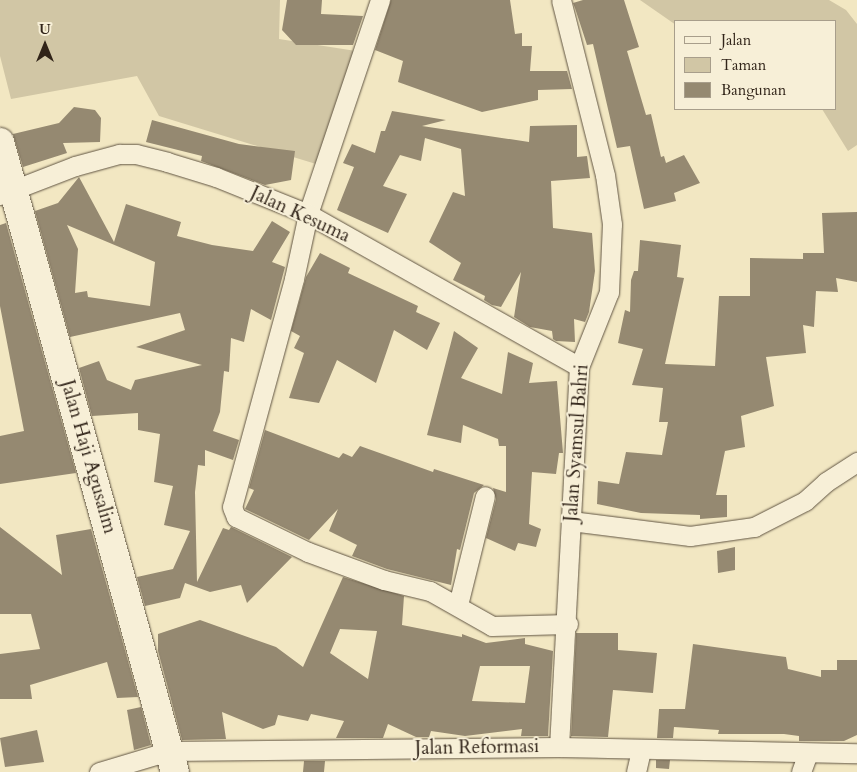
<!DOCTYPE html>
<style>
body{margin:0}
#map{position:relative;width:857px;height:772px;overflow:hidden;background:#f2e7c2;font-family:Cardo,serif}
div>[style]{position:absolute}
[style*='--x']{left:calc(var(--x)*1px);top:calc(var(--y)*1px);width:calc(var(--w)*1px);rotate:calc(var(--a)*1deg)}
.green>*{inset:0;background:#d1c6a5}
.building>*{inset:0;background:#958971}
.roads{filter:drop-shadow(0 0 1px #615543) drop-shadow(0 0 1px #615543)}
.street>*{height:19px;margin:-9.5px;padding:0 9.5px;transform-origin:9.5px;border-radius:9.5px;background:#f7efd7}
.secondary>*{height:28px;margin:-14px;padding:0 14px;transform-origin:14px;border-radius:14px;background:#f7efd7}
span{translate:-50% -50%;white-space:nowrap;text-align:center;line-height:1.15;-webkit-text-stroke:4px #f7efd7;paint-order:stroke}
.street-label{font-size:19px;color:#312419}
.legend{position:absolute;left:674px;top:20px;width:162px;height:90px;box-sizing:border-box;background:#f7efd7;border:1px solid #a89e8b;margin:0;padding:6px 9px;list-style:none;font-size:15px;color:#312419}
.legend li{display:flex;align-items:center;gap:10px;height:25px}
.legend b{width:25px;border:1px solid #a89e8b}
.north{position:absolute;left:20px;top:20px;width:50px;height:50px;-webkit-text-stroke:4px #f7efd7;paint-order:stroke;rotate:0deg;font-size:14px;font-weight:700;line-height:20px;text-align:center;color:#312419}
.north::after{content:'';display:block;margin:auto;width:18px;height:22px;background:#312419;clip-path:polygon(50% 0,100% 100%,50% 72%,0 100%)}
</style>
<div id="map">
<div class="green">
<i style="clip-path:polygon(0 0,280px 0,279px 39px,356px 51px,316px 164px,159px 116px,137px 76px,11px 99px,0 56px)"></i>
<i style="clip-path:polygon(640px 0,829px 0,846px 10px,857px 24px,857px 145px,848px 151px,822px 109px,836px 109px,836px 21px,676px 21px,676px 25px)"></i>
</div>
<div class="building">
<i style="clip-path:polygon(287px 0,322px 0,321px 14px,363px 16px,353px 45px,296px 45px,282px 30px)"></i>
<i style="clip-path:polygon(391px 0,510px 0,515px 34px,522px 33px,522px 46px,532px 46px,530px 71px,567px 71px,572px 89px,538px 90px,538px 100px,482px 112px,398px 82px,403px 61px,375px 50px)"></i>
<i style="clip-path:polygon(583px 0,624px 0,639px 47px,627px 51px,646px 115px,651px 114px,661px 157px,664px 156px,666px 163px,684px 155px,700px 183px,674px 193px,676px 201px,644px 209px,630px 146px,617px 148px,593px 44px,587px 45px,575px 8px,573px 3px)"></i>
<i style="clip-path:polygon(74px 107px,95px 110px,101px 118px,100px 142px,63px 143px,67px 153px,23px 167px,13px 134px,59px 123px)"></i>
<i style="clip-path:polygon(392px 111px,446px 120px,422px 126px,529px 142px,530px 126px,577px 125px,577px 157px,587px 156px,590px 178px,551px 181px,553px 228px,592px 233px,595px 271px,589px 312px,585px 322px,574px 319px,575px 342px,556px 341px,553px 339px,552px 331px,530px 327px,514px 317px,521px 272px,501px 307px,492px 305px,484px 300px,485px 296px,453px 280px,461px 263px,429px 242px,453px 192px,465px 196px,461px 149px,425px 138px,421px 161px,400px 155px,383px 186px,407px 194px,388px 233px,337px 210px,354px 167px,343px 163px,352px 144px,375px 153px,381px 131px,385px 131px)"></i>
<i style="clip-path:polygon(152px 120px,239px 144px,295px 151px,291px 180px,265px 185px,201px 161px,202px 156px,146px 142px)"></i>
<i style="clip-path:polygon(evenodd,79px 177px,114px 242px,126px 204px,181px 222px,177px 236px,212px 245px,253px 251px,272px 221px,290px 232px,272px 262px,285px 267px,271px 320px,251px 309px,244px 342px,231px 338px,229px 372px,224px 371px,220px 412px,213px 431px,239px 440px,233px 460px,205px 450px,205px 466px,198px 465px,195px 492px,197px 582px,223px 528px,229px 530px,231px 527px,292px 557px,247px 603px,241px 585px,210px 592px,185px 583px,180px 598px,145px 606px,137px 577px,173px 569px,190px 531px,164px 525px,173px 486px,154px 482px,160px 434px,138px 430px,138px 413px,92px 416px,79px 368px,99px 361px,107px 380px,131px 390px,135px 380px,202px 365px,136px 347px,185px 330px,180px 313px,70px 337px,35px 211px,58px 203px,79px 177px,67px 225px,155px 262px,150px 306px,88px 297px,87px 291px,75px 293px,78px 249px,67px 225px)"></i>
<i style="clip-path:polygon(857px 212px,857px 282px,836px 278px,838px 292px,816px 291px,814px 327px,803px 325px,806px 353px,766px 357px,774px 406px,741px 416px,745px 447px,725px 451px,716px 495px,727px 495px,727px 517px,700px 519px,700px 515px,641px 513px,597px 504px,598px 481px,619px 484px,626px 452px,662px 455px,668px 422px,659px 422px,663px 388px,632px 385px,643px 349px,618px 343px,625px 310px,630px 312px,631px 280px,634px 271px,638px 271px,640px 240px,681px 245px,677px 277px,684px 278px,665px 364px,715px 366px,719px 296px,750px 296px,750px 258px,803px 259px,803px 253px,824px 253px,822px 213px)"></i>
<i style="clip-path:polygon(6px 223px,76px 473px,0 484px,0 436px,24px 431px,0 306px,0 225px)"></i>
<i style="clip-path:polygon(320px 253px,350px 268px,348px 273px,418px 306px,416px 312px,440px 323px,427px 350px,394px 330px,376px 383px,337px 360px,319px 403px,289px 398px,304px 353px,294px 348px,300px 336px,291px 331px,306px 277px)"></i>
<i style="clip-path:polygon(454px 331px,478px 348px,461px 378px,502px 394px,508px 352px,533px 363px,529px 383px,557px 381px,563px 453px,559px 453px,556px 474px,532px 472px,529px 524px,541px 529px,536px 547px,518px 543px,515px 551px,486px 538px,496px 499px,493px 488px,506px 492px,506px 446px,499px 446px,498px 439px,463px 425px,461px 443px,427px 435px)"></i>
<i style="clip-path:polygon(265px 430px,339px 458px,343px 453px,352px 457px,360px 446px,433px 472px,434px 469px,484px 485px,474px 493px,460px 550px,457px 549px,451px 585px,387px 569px,352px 556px,357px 545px,329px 531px,338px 509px,309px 540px,245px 509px,254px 490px,249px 488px)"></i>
<i style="clip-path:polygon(0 527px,62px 575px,56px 535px,91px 529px,138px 697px,117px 698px,107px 662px,30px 685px,32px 699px,0 699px,0 654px,40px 649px,31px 614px,0 614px)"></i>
<i style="clip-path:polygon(735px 547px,735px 570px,718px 573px,717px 551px)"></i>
<i style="clip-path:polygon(evenodd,343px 577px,404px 596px,402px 625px,462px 637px,462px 634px,486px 643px,525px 638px,525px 644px,553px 651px,548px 736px,521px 736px,522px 729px,465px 736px,431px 731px,429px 737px,416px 737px,388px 724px,383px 738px,336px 738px,344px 721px,311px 714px,308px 721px,278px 715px,275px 725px,263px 729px,222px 712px,226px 739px,182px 740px,158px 651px,158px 634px,200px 620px,276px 647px,303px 667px,343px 577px,340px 629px,377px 631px,368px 679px,330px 653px,340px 629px,343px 577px,480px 666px,530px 666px,525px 703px,472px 701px,480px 666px)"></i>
<i style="clip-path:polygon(576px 633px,618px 633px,618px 650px,657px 653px,653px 693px,613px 690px,608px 737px,571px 736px)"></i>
<i style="clip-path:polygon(693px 644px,786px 657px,788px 669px,821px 677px,821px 670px,837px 670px,837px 660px,857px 660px,857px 735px,844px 741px,799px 741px,799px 736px,784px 734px,718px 734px,719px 730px,674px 727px,673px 738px,657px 738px,659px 709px,685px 709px)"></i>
<i style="clip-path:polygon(141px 707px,151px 745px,134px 750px,127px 710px)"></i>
<i style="clip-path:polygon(37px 730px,44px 762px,5px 767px,0 738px)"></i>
<i style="clip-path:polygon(656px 760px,670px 760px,669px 769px,656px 768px)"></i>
<i style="clip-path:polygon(304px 761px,325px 761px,324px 772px,303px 772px)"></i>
</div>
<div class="roads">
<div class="street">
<i style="--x:380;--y:0;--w:226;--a:108.6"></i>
<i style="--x:308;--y:214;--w:66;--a:102.2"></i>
<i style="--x:294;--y:279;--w:236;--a:105.2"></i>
<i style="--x:232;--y:507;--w:11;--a:68"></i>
<i style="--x:236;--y:517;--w:80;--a:25.9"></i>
<i style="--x:308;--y:552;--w:81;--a:20.2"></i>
<i style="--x:384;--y:580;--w:47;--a:13.4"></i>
<i style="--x:430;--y:591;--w:71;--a:29.4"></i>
<i style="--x:492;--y:626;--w:76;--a:-1.5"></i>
<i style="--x:0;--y:195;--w:80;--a:-21.1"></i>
<i style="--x:75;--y:166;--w:46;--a:-15.3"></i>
<i style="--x:119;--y:154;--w:17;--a:0"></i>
<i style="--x:136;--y:154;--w:32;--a:14"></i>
<i style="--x:167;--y:162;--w:51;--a:17"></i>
<i style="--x:216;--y:177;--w:99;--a:21.9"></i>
<i style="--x:308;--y:214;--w:311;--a:29.4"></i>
<i style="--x:571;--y:521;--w:120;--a:7.2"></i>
<i style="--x:690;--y:536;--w:65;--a:-8"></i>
<i style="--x:754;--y:527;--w:57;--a:-27"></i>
<i style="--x:805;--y:501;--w:28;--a:-42"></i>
<i style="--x:826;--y:482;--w:37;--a:-33"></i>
<i style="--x:458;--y:605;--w:112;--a:-76.1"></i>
<i style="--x:559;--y:747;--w:381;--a:-87"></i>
<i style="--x:579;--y:367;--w:81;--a:-68.2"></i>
<i style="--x:609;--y:292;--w:68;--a:-87.5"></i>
<i style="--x:612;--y:224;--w:49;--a:-98.1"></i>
<i style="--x:605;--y:175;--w:180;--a:-104.1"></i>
<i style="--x:99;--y:772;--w:73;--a:-16.7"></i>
<i style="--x:169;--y:751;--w:390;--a:-0.6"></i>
<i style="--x:559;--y:747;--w:298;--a:1.2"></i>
<i style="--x:636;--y:772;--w:22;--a:-77"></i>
<i style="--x:801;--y:772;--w:20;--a:-70"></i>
</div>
<div class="secondary">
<i style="--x:0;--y:142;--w:654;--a:74.48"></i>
</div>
</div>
<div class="street-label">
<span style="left:300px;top:215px;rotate:25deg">Jalan Kesuma</span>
<span style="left:577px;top:443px;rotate:-86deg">Jalan Syamsul Bahri</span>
<span style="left:88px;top:457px;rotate:74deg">Jalan Haji Agusalim</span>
<span style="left:477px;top:748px;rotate:-1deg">Jalan Reformasi</span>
</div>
<ul class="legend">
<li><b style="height:6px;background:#f7efd7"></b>Jalan</li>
<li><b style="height:14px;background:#d1c6a5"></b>Taman</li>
<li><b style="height:14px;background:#958971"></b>Bangunan</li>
</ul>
<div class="north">U</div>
</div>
